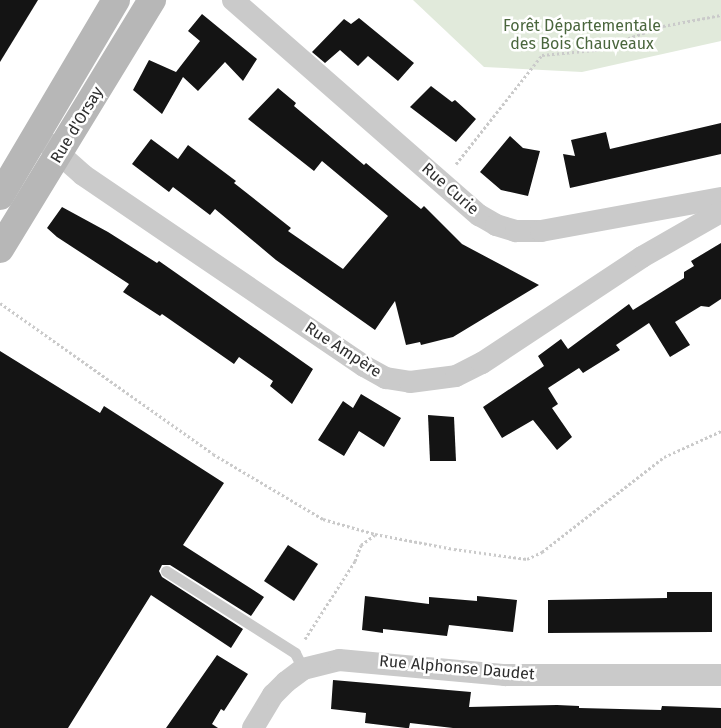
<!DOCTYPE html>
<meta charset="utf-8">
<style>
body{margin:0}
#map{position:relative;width:721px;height:728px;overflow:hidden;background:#fff;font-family:"Fira Sans",sans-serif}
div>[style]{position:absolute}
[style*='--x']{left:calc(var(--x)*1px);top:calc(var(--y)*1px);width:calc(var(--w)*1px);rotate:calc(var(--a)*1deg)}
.green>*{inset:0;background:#e1eadb}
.building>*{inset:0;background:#141414}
.path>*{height:3px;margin-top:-1.5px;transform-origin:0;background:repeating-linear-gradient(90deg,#cacaca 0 2.5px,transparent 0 5px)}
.lane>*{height:11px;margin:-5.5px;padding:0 5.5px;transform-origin:5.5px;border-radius:5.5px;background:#cacaca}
.street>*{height:22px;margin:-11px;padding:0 11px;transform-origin:11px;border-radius:11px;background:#cacaca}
.secondary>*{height:28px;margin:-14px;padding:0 14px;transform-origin:14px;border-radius:14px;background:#b7b7b7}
span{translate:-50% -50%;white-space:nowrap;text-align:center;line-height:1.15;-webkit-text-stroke:5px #fff;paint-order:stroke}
.park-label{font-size:16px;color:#4a663d}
.street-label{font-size:16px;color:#2d2d2d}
</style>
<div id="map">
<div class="green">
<i style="clip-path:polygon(413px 0,721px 0,721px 41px,582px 72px,484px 67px)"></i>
</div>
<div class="building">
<i style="clip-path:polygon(0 0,38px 0,0 62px)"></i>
<i style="clip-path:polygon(202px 14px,257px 59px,243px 81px,225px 62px,198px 91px,183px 77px,162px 114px,133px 90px,149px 60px,176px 72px,200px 41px,188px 31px)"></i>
<i style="clip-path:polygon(359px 18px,414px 63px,398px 81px,368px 56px,358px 66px,340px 50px,325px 63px,312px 52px,344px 19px,351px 24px)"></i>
<i style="clip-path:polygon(431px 86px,452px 102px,455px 100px,476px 119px,456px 142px,410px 107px)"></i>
<i style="clip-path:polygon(278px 88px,296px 103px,294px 106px,364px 165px,366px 163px,421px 209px,424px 206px,462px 244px,539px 285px,453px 337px,421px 345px,420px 342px,406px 345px,395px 301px,375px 330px,276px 260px,215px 209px,210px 215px,173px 187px,169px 192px,132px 164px,151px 139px,178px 159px,188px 145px,236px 181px,234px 183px,291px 228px,288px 231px,343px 269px,388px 216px,322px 161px,314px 171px,248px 119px)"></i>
<i style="clip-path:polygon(721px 123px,721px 154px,570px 188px,563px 154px,575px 156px,571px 140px,606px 132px,610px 149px)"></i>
<i style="clip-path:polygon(510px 136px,523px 148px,540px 151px,528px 196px,501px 190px,480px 172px)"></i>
<i style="clip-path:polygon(62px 207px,108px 232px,157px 263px,159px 261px,313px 369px,292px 404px,270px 386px,273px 381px,239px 357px,234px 364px,162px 314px,160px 316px,123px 292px,129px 284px,57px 237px,47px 228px)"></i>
<i style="clip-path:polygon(721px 243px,721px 299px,709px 307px,701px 306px,675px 322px,690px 345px,670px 357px,649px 323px,616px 345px,620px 350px,583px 373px,579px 368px,548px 388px,558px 404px,552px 408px,572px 437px,557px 450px,533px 420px,502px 438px,483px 407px,544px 366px,538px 356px,561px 339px,568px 349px,629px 304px,633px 310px,684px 278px,684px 272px,694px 266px,691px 261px)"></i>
<i style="clip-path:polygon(0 351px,100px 413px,104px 406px,224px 483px,183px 545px,264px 597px,251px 616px,170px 565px,162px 565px,159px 571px,162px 577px,243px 629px,231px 648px,151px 595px,68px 728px,0 728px)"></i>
<i style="clip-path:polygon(361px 394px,401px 418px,384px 447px,359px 431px,344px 456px,318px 440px,343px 401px,353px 408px)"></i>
<i style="clip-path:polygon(428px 415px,454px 417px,456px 461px,430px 461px)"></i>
<i style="clip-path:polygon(288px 545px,318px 564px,294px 601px,264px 581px)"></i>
<i style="clip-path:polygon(667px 592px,712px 592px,712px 632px,548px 633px,548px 600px,667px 598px)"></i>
<i style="clip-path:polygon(365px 596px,429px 604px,429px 597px,477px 601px,477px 596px,517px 600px,513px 632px,449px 625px,447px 636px,383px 629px,383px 633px,362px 630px)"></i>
<i style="clip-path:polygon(217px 655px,248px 674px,224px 711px,221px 709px,212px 724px,218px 728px,166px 728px)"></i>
<i style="clip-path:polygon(333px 680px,471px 692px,469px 707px,557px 705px,579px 706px,579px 708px,661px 710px,662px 706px,721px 708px,721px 728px,453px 728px,410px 723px,409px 728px,406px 728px,365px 723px,366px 713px,331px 709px)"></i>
</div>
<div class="path">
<i style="--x:456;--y:164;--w:139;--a:-51.7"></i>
<i style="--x:542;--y:55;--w:53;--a:-5.4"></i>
<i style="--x:595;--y:50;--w:72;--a:-19.4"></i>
<i style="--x:663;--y:26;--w:59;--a:-10.7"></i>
<i style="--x:0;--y:303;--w:261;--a:35.3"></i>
<i style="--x:213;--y:454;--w:128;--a:30.6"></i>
<i style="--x:323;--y:519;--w:54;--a:16.1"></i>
<i style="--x:375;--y:534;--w:80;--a:10.8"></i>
<i style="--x:454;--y:549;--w:74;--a:7.8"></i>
<i style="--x:527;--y:559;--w:17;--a:-25"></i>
<i style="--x:542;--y:552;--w:155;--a:-37.9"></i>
<i style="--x:664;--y:457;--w:63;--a:-24.5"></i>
<i style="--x:305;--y:639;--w:93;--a:-57.3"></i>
<i style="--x:355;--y:561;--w:17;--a:-69"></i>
<i style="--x:361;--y:545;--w:17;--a:-36"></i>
</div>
<div class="lane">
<i style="--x:166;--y:571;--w:153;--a:32.4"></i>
<i style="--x:295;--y:653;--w:18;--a:63"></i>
</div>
<div class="street">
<i style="--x:233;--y:0;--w:327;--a:41.2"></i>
<i style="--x:479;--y:215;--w:20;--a:30"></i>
<i style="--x:496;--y:225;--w:21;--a:17"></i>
<i style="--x:516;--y:231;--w:25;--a:0"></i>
<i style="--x:541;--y:231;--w:183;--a:-10.4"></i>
<i style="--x:38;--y:135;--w:60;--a:41.6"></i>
<i style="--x:83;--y:175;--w:340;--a:34.2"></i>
<i style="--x:364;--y:366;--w:25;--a:29"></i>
<i style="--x:386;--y:378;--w:24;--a:9"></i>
<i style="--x:410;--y:382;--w:46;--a:-7.4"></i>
<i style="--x:456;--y:376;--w:29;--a:-27"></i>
<i style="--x:482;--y:363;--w:192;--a:-33.5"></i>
<i style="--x:642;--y:257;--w:91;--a:-29.7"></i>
<i style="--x:253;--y:728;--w:39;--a:-59"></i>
<i style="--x:273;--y:695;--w:18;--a:-45"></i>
<i style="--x:286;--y:682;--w:21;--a:-37"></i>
<i style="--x:303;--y:669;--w:37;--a:-14"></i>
<i style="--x:339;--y:660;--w:167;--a:5.2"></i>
<i style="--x:505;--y:675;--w:216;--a:0"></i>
</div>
<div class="secondary">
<i style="--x:0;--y:196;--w:228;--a:-59.4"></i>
<i style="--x:0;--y:249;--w:292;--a:-58.6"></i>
</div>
<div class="park-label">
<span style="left:582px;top:35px">Forêt Départementale<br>des Bois Chauveaux</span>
</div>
<div class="street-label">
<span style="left:77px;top:125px;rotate:-59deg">Rue d'Orsay</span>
<span style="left:450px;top:189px;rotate:41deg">Rue Curie</span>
<span style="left:343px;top:350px;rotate:33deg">Rue Ampère</span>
<span style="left:457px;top:668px;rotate:5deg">Rue Alphonse Daudet</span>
</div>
</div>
